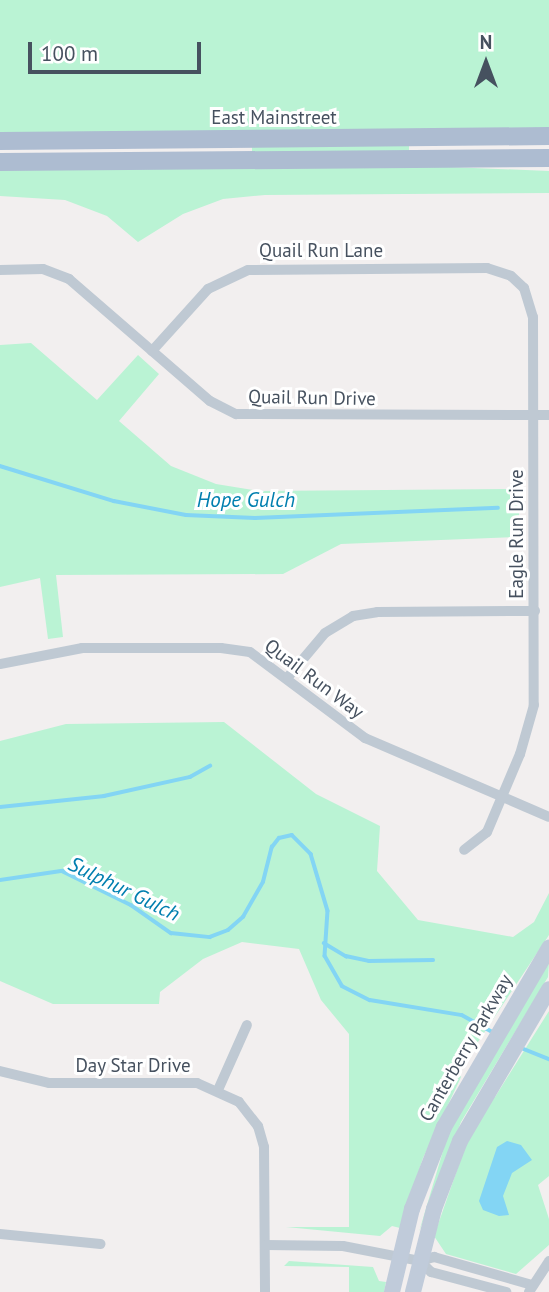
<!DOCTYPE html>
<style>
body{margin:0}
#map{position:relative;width:549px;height:1292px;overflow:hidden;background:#f2efef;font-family:"PT Sans",sans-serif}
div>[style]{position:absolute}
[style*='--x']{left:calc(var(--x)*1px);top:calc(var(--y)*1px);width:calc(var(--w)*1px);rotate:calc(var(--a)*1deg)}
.green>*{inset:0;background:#baf3d4}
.water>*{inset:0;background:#83d5f4}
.stream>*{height:3.5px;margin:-1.75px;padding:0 1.75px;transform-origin:1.75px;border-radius:1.75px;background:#83d5f4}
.street>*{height:10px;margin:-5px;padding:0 5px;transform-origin:5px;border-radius:5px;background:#bfc9d3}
.secondary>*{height:16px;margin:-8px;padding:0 8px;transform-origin:8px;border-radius:8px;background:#c0cbda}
.primary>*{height:18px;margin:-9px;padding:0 9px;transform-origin:9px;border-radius:9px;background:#adbcd1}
span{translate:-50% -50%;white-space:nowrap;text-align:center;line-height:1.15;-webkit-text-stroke:6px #fff;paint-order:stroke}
.street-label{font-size:19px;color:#46515f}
.water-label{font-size:21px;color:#017faf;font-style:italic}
.north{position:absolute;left:451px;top:28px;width:70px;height:70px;-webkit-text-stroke:5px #fff;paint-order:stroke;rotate:0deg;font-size:19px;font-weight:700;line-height:28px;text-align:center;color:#46515f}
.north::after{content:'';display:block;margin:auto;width:24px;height:32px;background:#46515f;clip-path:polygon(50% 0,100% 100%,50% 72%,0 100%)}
.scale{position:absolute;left:28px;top:42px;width:173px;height:32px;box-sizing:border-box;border:4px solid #46515f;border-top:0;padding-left:9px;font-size:21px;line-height:24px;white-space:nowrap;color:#46515f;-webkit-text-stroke:5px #fff;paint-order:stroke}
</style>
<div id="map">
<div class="green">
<i style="clip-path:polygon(0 0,549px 0,549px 129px,0 134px)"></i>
<i style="clip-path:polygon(409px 145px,409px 152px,252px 153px,252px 146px)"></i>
<i style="clip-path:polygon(425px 166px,549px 171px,549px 193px,265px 195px,223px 199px,183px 214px,138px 242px,107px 216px,65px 200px,0 196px,0 169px)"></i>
<i style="clip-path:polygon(31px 343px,97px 400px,138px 355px,159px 374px,119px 421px,171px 466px,216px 484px,259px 491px,519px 489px,519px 537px,341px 544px,283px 574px,56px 575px,63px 637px,48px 639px,40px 578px,0 587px,0 345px)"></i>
<i style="clip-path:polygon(224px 722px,316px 794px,380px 826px,377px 871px,418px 920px,513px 937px,534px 922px,549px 893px,549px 935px,458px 1072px,461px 1077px,423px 1158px,400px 1228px,392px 1226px,380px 1236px,286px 1227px,349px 1227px,349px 1034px,321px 1000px,299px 949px,242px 942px,203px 959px,160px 992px,159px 1004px,53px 1004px,0 981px,0 741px,66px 724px)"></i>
<i style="clip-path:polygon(549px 962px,548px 977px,461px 1122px,419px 1232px,448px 1134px)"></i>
<i style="clip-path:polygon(549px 1011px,549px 1176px,538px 1185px,549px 1219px,549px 1245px,516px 1274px,446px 1254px,434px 1236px,464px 1150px,491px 1095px,495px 1097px)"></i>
<i style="clip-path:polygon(289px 1261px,373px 1267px,379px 1281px,386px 1282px,384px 1292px,349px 1292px,349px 1267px,284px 1266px)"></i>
</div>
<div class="water">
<i style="clip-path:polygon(507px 1141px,521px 1145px,532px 1160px,512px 1173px,503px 1196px,509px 1215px,499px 1216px,483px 1210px,479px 1201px,497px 1147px)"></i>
</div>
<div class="stream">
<i style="--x:0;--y:466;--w:119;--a:17.1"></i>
<i style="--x:114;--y:501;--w:73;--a:11"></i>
<i style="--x:186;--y:515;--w:69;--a:2.5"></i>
<i style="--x:255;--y:518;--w:243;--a:-2.4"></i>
<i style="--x:0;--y:807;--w:105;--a:-6"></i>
<i style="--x:104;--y:796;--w:88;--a:-12.5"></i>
<i style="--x:190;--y:777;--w:23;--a:-29"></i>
<i style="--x:0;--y:880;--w:63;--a:-8.3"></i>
<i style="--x:62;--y:871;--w:77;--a:26.2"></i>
<i style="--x:131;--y:905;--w:49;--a:35"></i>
<i style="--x:171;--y:933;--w:39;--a:6"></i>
<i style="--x:210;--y:937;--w:19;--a:-21"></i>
<i style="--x:228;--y:930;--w:20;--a:-41"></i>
<i style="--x:243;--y:917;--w:40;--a:-60.3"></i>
<i style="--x:263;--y:882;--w:36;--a:-76"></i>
<i style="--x:272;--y:847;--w:11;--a:-52"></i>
<i style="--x:279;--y:838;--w:13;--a:-13"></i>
<i style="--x:292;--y:835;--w:27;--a:45"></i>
<i style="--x:311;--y:854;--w:59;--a:73.4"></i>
<i style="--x:328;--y:911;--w:45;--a:93.8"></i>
<i style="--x:325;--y:956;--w:34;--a:60"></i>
<i style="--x:342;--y:986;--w:31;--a:27"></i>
<i style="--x:370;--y:1000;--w:93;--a:9.3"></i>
<i style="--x:462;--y:1015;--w:37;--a:29"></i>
<i style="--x:324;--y:943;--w:26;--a:31"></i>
<i style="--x:346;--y:956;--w:24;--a:12"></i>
<i style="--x:369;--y:961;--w:64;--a:-0.9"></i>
<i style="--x:519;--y:1047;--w:32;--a:22"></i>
</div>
<div class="street">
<i style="--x:0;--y:270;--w:43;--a:-1.3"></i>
<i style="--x:43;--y:269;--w:28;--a:21"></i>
<i style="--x:69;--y:279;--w:186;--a:40.9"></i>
<i style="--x:210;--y:401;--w:29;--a:27"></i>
<i style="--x:236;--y:414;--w:313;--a:0.2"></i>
<i style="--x:152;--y:351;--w:84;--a:-47.9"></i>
<i style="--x:208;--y:289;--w:44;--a:-25.4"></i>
<i style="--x:248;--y:270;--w:239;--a:-0.5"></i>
<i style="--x:487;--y:268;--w:25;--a:18"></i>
<i style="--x:511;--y:276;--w:18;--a:43"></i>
<i style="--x:524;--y:288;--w:30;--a:73"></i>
<i style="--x:533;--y:317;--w:388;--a:89.9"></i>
<i style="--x:534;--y:705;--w:51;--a:105.9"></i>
<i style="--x:520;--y:754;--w:85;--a:112.9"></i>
<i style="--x:487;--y:832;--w:29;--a:142"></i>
<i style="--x:0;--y:664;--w:84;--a:-11"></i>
<i style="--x:82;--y:648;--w:139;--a:0"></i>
<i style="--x:221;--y:648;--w:29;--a:8"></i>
<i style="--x:250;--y:652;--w:144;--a:36.8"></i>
<i style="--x:365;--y:738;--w:200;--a:23.2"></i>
<i style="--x:288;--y:677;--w:57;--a:-49.9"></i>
<i style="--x:325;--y:633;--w:33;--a:-31"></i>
<i style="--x:353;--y:616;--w:24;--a:-9"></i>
<i style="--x:377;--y:612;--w:158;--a:-0.4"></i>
<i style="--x:0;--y:1071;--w:50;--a:13.8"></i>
<i style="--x:49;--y:1083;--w:148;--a:0"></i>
<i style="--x:197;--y:1083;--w:46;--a:24.3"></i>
<i style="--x:239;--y:1102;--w:31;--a:52"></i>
<i style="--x:258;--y:1126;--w:22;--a:74"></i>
<i style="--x:264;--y:1147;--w:145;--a:89.6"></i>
<i style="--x:218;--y:1090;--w:71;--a:-66"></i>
<i style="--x:0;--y:1234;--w:101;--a:5.7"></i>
<i style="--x:266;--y:1245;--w:77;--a:0.7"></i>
<i style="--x:343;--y:1246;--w:78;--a:11"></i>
<i style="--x:420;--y:1261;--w:15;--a:-16"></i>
<i style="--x:434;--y:1257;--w:102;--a:15.9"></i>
<i style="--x:420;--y:1261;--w:16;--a:45"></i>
<i style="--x:431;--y:1272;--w:78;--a:14.9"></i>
<i style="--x:529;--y:1292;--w:37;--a:-57"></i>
</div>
<div class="secondary">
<i style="--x:392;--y:1292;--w:85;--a:-76.5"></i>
<i style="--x:412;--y:1209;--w:88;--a:-68.7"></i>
<i style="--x:444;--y:1127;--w:208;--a:-59.6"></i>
<i style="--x:413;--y:1292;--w:86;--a:-75.8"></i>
<i style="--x:434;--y:1209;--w:73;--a:-69.1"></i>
<i style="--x:460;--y:1141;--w:176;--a:-59.6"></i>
</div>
<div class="primary">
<i style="--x:0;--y:141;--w:549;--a:-0.52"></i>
<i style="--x:0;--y:162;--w:549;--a:-0.42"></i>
</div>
<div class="street-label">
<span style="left:274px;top:118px">East Mainstreet</span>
<span style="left:321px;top:251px">Quail Run Lane</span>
<span style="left:312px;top:398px;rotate:1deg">Quail Run Drive</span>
<span style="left:517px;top:534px;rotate:-90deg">Eagle Run Drive</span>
<span style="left:314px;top:679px;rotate:37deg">Quail Run Way</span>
<span style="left:466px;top:1048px;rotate:-60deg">Canterberry Parkway</span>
<span style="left:133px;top:1066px">Day Star Drive</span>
</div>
<div class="water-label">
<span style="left:246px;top:500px">Hope Gulch</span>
<span style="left:124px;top:889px;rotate:26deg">Sulphur Gulch</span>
</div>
<div class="north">N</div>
<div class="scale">100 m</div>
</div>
